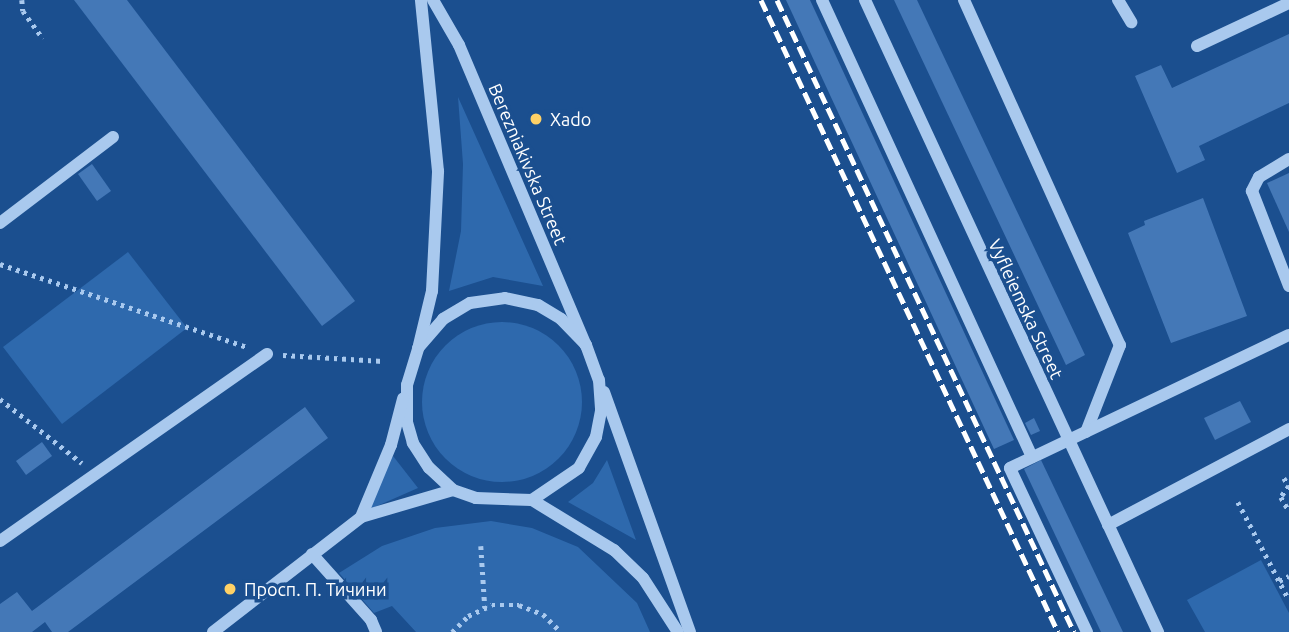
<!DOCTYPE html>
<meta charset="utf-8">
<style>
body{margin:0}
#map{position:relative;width:1289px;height:632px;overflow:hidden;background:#1b4f8f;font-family:Ubuntu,sans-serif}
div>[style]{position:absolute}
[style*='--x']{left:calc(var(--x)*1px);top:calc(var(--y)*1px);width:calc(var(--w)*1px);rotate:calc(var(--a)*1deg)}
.green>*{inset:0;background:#2e69ad}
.round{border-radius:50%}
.building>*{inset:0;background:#4478b7}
.path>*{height:4.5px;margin-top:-2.25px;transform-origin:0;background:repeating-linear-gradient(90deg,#a9c9ee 0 3.5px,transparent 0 8.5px)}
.minor>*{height:12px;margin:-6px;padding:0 6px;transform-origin:6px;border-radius:6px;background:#a9c9ee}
.rail>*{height:5px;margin-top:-2.5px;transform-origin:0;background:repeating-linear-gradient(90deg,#fff 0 12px,transparent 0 17px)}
.dots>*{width:19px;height:19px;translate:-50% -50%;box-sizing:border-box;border:4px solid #1b4f8f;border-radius:50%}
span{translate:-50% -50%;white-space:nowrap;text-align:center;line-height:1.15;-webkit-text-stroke:7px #1b4f8f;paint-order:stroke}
.poi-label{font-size:18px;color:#fff}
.left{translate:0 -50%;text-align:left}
.street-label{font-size:18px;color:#fff}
</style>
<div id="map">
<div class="green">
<i style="clip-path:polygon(458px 97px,543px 286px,493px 277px,449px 291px,461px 231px,463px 164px)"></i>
<i style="clip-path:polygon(128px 252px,187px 328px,62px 424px,3px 347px)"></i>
<i class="round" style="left:422px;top:322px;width:160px;height:160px"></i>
<i style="clip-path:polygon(393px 456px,418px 488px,368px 510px)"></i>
<i style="clip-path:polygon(607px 460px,636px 540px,568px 502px,593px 483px)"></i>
<i style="clip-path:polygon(491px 521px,532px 528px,578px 547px,637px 603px,650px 632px,416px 632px,392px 606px,374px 613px,339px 573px,382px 546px,435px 528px)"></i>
<i style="clip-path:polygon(1261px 560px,1289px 613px,1289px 632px,1205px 632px,1187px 600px)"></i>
</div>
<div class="building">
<i style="clip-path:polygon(74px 0,127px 0,355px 301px,322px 326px)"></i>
<i style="clip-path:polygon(786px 0,810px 0,1014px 440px,994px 449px)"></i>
<i style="clip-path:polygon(894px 0,917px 0,1085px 355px,1066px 365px)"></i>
<i style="clip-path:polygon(1289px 34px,1289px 103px,1199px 146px,1205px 160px,1177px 173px,1135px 76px,1161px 65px,1172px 88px)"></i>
<i style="clip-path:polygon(92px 164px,111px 191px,97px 201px,78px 174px)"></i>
<i style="clip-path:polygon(1289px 173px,1289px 232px,1267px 183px)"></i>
<i style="clip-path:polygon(1203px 198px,1247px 316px,1171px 343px,1128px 233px,1145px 225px,1144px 221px)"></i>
<i style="clip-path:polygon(1240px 401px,1251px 422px,1215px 440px,1204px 418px)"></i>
<i style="clip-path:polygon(305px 407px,328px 438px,68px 632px,52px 632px,45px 622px,32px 632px,0 632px,0 604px,17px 592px,32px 611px)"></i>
<i style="clip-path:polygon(1034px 418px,1040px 431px,1031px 435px,1025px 423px)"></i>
<i style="clip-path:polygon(42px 442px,52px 456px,26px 475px,16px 461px)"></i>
<i style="clip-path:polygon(1041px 460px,1123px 632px,1101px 632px,1024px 469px)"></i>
</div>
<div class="path">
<i style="--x:22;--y:0;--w:11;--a:85"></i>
<i style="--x:23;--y:11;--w:34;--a:54"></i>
<i style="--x:0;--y:264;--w:261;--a:18.6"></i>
<i style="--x:283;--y:355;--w:100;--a:3.4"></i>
<i style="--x:0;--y:399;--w:104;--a:38"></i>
<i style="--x:1284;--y:478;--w:9;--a:58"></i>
<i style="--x:1289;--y:486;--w:14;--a:126"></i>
<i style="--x:1281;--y:497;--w:16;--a:60"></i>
<i style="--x:1238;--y:502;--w:110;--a:62.5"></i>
<i style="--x:481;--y:546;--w:62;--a:86.3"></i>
<i style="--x:1279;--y:581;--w:11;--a:-27"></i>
<i style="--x:452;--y:632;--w:23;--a:-45"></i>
<i style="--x:468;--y:616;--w:26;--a:-25"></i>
<i style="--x:492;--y:605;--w:27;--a:0"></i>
<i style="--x:519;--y:605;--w:26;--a:21"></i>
<i style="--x:543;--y:614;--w:25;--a:45"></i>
</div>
<div class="minor">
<i style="--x:433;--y:0;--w:52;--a:60"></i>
<i style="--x:459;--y:45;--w:326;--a:67.1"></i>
<i style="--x:586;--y:345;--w:37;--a:70"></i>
<i style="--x:599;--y:380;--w:31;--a:86"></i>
<i style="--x:601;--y:411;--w:26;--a:101"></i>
<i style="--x:596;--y:437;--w:35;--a:119"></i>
<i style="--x:579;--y:468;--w:57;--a:145.8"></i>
<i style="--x:532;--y:500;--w:56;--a:-178"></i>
<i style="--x:476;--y:498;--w:24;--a:-161"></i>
<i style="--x:453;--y:490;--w:33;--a:-137"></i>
<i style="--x:429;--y:468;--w:30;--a:-123"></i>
<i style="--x:413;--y:443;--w:22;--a:-106"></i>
<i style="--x:407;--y:422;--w:37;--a:-90"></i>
<i style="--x:407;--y:385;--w:39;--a:-73"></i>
<i style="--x:418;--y:348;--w:38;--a:-49"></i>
<i style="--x:443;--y:319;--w:31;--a:-31"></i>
<i style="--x:470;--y:303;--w:35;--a:-8"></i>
<i style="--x:505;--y:298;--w:34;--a:12"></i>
<i style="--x:538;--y:305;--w:27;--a:31"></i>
<i style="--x:561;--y:319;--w:36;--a:46"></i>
<i style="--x:822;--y:0;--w:503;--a:65.32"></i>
<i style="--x:865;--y:0;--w:697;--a:65.13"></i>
<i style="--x:964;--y:0;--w:379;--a:65.7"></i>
<i style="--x:1120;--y:345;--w:93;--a:111.3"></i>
<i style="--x:1118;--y:0;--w:26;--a:59"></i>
<i style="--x:1197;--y:46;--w:102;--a:-25.1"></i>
<i style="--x:1289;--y:159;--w:35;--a:149"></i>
<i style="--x:1259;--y:177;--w:16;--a:117"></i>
<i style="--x:1252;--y:191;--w:102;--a:68.7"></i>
<i style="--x:0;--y:223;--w:142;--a:-37.3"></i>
<i style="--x:419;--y:345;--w:56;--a:-76.5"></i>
<i style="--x:432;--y:291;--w:120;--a:-87.1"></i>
<i style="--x:438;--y:171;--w:172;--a:-95.7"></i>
<i style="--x:604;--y:392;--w:255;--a:70.3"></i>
<i style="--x:532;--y:500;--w:96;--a:31.4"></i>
<i style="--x:614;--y:550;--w:40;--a:44"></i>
<i style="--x:643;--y:578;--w:64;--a:57.1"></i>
<i style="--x:361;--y:517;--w:78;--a:-67.4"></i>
<i style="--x:391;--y:445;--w:48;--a:-75.4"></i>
<i style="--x:1108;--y:525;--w:205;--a:-27.9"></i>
<i style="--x:0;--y:541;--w:326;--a:-35"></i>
<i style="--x:312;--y:554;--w:89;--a:48.2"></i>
<i style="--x:371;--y:620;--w:13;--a:67"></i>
<i style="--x:213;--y:632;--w:187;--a:-37.8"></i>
<i style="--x:361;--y:517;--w:96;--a:-16.4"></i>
<i style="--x:1087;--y:632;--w:181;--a:-115.2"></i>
<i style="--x:1010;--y:468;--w:309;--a:-25.5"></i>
</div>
<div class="rail">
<i style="--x:761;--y:0;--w:698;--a:64.83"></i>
<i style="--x:777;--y:0;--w:698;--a:64.83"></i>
</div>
<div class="dots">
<i style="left:536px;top:119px;background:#ffd166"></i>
<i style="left:230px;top:589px;background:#ffd166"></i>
</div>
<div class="poi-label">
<span class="left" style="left:550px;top:119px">Xado</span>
<span class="left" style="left:244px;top:589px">Просп. П. Тичини</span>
</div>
<div class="street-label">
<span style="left:528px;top:164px;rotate:67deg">Berezniakivska Street</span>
<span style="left:1026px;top:309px;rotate:65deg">Vyfleiemska Street</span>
</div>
</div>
